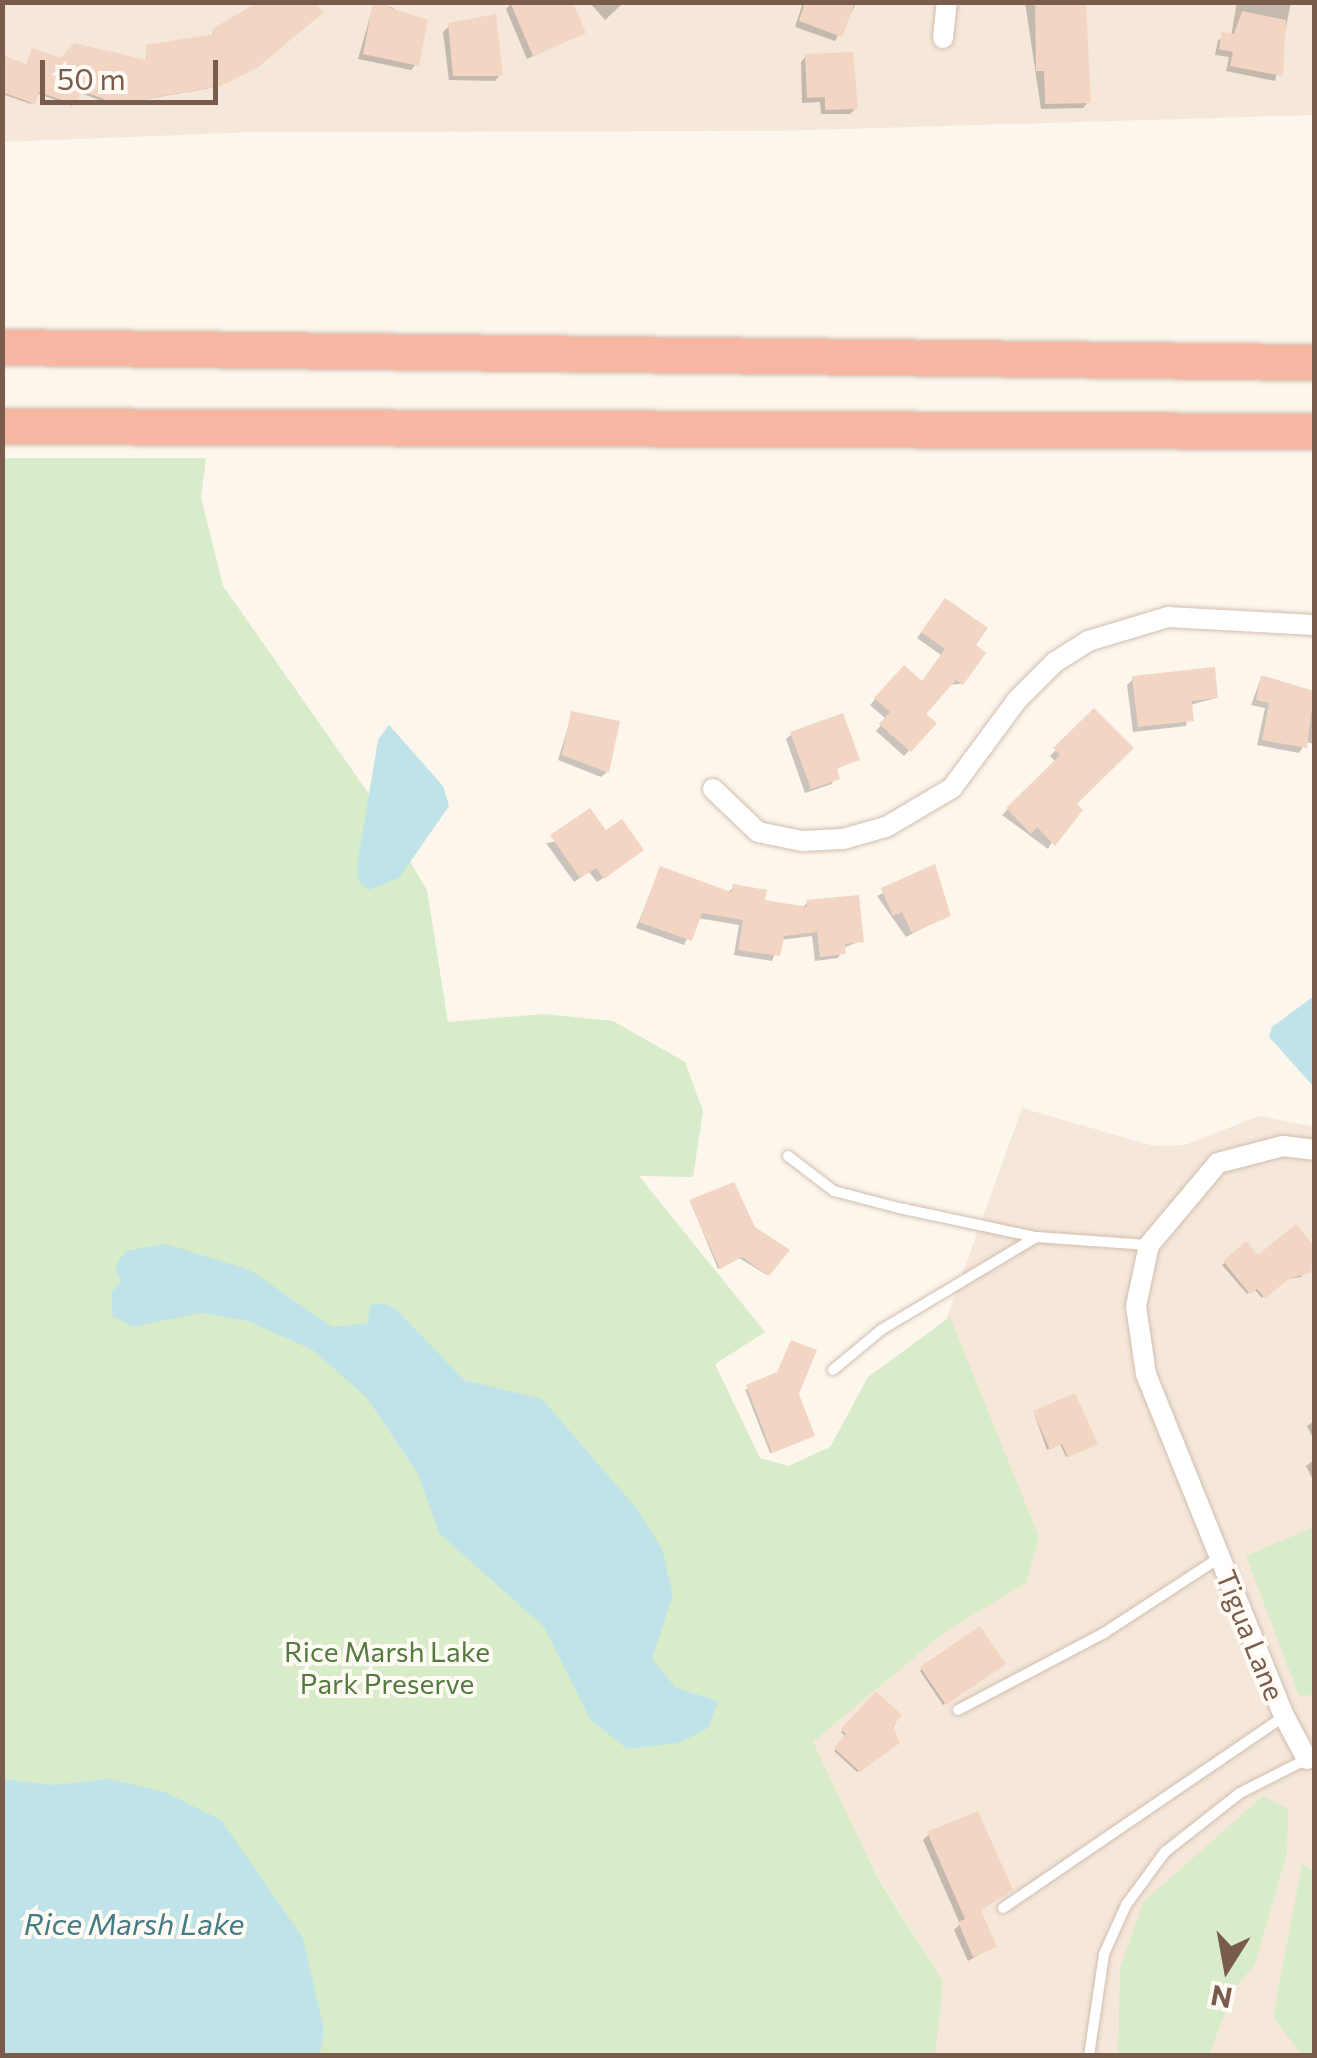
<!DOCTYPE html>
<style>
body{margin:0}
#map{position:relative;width:1317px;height:2058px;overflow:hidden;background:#fdf6ec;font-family:Commissioner,sans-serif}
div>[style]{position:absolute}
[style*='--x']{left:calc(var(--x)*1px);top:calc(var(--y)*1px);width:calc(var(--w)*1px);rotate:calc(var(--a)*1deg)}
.residential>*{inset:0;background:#f5e8da}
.green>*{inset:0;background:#d8ecc9}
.water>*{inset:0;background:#bfe3e8}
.shadow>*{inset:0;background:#0003}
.building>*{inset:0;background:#f3d5c3}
.roads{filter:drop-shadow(0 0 2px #d1beb0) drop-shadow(0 0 2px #d1beb0)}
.service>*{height:10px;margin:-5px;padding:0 5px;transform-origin:5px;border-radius:5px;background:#fff}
.minor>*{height:20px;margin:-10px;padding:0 10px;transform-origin:10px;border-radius:10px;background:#fff}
.motorway>*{height:35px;margin:-17.5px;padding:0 17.5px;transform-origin:17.5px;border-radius:17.5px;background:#f7b7a3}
span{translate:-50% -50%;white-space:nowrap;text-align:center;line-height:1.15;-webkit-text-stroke:8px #fffaf3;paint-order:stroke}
.street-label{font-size:28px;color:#7a5c4d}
.park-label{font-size:28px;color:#537a41}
.water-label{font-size:30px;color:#437c86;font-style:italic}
.frame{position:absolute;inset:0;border:5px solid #7a5c4d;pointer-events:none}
.north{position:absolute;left:1177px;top:1918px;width:100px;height:100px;-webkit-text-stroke:8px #fffaf3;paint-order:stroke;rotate:191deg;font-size:28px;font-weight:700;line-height:40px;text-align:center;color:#7a5c4d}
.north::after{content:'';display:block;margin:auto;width:35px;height:45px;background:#7a5c4d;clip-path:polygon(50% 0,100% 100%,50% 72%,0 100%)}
.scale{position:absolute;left:40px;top:60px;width:178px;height:45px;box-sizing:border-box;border:5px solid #7a5c4d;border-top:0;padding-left:12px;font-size:30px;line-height:35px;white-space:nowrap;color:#7a5c4d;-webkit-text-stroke:8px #fffaf3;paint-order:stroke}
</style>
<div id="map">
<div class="residential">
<i style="clip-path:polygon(2px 3px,1314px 3px,1314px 115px,778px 131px,255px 132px,3px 142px)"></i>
<i style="clip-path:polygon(1022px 1108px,1154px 1146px,1185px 1145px,1259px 1116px,1314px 1127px,1314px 2055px,930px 2055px,943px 1982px,854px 1838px,777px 1667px,896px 1459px)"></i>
</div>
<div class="green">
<i style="clip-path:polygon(3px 458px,206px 458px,201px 497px,223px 586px,371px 797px,427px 890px,448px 1022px,544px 1014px,613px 1021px,685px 1062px,703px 1111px,693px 1177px,639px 1176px,765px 1332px,715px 1364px,760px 1458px,788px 1466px,830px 1447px,868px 1377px,950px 1317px,1039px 1537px,1026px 1583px,946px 1631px,813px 1742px,876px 1875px,943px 1982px,935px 2055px,3px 2056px)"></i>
<i style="clip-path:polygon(1314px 1527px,1314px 1695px,1299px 1696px,1246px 1556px)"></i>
<i style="clip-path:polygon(1263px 1796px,1288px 1809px,1287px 1853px,1255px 1964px,1234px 1989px,1209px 2055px,1118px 2055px,1120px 1969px,1143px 1902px)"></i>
<i style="clip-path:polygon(1302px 1864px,1314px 1870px,1314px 2055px,1302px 2055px,1273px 2017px)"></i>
</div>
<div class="water">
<i style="clip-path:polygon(389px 725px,443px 786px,449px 806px,399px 878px,368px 890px,358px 880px,357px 866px,378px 740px)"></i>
<i style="clip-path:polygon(1314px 996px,1314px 1087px,1269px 1037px,1272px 1027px)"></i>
<i style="clip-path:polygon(166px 1244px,250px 1270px,332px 1327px,368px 1323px,370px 1305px,383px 1303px,396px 1309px,464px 1380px,542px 1399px,637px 1509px,662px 1549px,673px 1595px,652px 1659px,676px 1688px,718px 1701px,708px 1728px,679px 1743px,627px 1749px,590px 1719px,544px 1627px,439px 1533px,418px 1474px,367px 1398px,313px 1350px,248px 1321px,201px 1313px,132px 1327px,113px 1316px,111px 1292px,121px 1282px,115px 1268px,125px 1251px)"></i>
<i style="clip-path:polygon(3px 1779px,54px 1785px,109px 1779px,165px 1792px,221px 1820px,303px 1938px,324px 2030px,320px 2055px,3px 2055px)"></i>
</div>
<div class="shadow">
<i style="clip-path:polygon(589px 2px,624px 2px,605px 20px)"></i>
<i style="clip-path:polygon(803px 2px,857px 2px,835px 41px,795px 27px)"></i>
<i style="clip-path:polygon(1025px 2px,1084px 2px,1088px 102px,1083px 108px,1041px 109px)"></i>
<i style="clip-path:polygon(1237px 2px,1291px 2px,1275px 81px,1226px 71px,1229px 57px,1215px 55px,1218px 40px,1231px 36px)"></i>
<i style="clip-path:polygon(374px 3px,394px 8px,416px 64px,411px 70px,358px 59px)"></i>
<i style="clip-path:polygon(511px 4px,583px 33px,527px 59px,506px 9px)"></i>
<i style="clip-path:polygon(449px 26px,500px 75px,495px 81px,449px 80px,443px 32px)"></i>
<i style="clip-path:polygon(213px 31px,252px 70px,216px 87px,113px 105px,78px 92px,72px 106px,36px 93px,31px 104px,2px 94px,2px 58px,26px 66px,146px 62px,147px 47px,213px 37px)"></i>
<i style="clip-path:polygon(806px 56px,856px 108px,850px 114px,821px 114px,820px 102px,802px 103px,801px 62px)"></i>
<i style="clip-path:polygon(940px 607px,983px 653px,961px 684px,949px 685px,923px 714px,933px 724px,904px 756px,876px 731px,886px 719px,870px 705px,904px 668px,921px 683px,941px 655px,917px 638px)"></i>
<i style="clip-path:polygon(1261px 678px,1314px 692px,1314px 744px,1306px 742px,1299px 753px,1257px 745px,1265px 708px,1251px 705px)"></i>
<i style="clip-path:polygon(1133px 679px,1216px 698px,1190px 705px,1186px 726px,1133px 732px,1127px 685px)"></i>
<i style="clip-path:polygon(1094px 711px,1074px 804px,1048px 849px,1002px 815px,1056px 762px,1050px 756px)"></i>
<i style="clip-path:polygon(572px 714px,607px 772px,601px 777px,558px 760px)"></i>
<i style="clip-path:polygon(792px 734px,857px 759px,835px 770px,832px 784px,805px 793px,786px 739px)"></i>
<i style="clip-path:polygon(605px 834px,635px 856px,597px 882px,589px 872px,574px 882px,546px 843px)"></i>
<i style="clip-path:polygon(934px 867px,948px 915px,906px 937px,877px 896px)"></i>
<i style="clip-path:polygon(660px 869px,727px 893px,734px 887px,762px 902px,801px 909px,807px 903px,861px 941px,843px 948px,838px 958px,815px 961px,812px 936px,780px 940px,772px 961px,734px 955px,739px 925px,697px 918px,684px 945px,636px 928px)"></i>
<i style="clip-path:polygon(691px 1203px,753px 1229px,767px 1275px,739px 1258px,718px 1269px)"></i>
<i style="clip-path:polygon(1295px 1227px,1314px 1250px,1301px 1277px,1286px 1279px,1262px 1298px,1254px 1289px,1247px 1294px,1222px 1265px,1246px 1245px,1258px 1259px)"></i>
<i style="clip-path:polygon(745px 1389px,796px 1394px,810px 1437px,770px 1453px)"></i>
<i style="clip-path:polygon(1034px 1413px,1093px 1445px,1066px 1457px,1060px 1444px,1047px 1450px)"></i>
<i style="clip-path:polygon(1314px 1421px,1314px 1440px,1307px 1426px)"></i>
<i style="clip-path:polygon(1314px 1460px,1314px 1482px,1306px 1466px)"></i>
<i style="clip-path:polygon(1003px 1664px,943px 1705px,920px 1671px,922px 1669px)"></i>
<i style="clip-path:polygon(876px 1694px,899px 1716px,889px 1736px,897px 1743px,857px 1772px,834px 1751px,846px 1737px,841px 1732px)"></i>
<i style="clip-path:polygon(929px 1834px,1010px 1890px,979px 1911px,994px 1946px,968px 1961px,954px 1930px,960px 1924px,923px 1840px)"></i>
</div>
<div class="building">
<i style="clip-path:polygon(258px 2px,314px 2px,324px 12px,257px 68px,220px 86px,117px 104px,82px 91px,76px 105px,39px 92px,35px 104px,2px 92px,2px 55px,26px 64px,32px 48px,61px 58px,74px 43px,147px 60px,146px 45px,214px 34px,212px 29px)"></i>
<i style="clip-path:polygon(373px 2px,428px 20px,419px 66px,363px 54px)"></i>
<i style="clip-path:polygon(510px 2px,573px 2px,586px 33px,533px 56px)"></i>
<i style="clip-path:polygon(805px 2px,855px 2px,842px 37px,799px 21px)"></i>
<i style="clip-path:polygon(1035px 2px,1086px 2px,1091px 103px,1045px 104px,1044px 71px,1036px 71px)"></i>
<i style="clip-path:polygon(1242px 11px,1286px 20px,1283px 76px,1230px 66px,1233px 52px,1219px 49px,1222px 32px,1234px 34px)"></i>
<i style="clip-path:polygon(496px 14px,503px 76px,453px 76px,448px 23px)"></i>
<i style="clip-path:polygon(853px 52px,858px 109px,825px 110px,825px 97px,807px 98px,805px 54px)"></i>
<i style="clip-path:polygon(945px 598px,988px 628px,976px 645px,986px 653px,963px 685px,956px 680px,926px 714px,937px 723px,911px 752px,879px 724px,890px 712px,874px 698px,904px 665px,922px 681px,945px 649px,921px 632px)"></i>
<i style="clip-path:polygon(1215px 667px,1218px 698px,1192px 701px,1194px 721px,1138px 727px,1132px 676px)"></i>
<i style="clip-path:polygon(1261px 675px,1314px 691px,1307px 748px,1262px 740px,1269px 703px,1256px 700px)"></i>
<i style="clip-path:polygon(1094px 708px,1134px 748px,1077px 804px,1083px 810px,1055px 846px,1037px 827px,1031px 834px,1006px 808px,1060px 755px,1053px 748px)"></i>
<i style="clip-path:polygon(571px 711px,620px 721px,609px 773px,562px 755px)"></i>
<i style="clip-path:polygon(843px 713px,860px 760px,837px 768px,840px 779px,811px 789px,790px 732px)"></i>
<i style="clip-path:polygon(590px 808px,606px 830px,622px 819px,644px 850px,604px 879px,596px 868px,580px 878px,550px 835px)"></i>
<i style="clip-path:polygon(935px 864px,951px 916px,912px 933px,902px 912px,893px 916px,881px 888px)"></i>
<i style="clip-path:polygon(660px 866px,731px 892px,733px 884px,767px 890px,765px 900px,807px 907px,806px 900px,859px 895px,864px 942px,845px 944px,846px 954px,820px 957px,817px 932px,784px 936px,780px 956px,738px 950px,743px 920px,702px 913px,692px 941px,639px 922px)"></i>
<i style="clip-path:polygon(734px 1182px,755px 1227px,790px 1250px,769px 1276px,742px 1257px,720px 1269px,689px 1200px)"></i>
<i style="clip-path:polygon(1296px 1224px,1314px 1246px,1311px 1273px,1290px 1278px,1265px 1298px,1257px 1289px,1250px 1294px,1223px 1261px,1246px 1241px,1258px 1255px)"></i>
<i style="clip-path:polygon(791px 1340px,817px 1350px,799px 1394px,815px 1436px,772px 1453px,746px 1385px,777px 1372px)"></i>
<i style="clip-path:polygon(1075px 1393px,1098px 1444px,1068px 1457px,1062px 1444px,1050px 1450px,1033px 1411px)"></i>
<i style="clip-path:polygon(980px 1626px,1006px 1664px,946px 1705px,920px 1667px)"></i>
<i style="clip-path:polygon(876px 1691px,902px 1715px,893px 1726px,900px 1743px,860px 1772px,834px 1748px,846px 1734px,841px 1729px)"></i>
<i style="clip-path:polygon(978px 1811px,1013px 1890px,981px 1910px,997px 1947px,973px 1957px,958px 1922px,965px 1919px,927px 1832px)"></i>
</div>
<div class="roads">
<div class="service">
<i style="--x:788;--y:1156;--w:58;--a:37.3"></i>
<i style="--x:834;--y:1191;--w:67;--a:14.7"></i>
<i style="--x:899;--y:1208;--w:140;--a:12"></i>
<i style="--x:1036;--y:1237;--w:112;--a:4.1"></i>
<i style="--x:833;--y:1370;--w:62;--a:-39.8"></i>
<i style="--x:881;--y:1330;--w:179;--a:-30.9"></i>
<i style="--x:958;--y:1710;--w:165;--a:-27.8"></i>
<i style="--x:1104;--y:1633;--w:137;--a:-33.1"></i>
<i style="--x:1003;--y:1908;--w:340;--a:-34.3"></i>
<i style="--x:1089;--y:2056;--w:103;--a:-81.6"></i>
<i style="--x:1104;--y:1954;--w:54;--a:-65.8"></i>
<i style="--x:1126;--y:1905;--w:66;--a:-53.7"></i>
<i style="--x:1165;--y:1852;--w:95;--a:-38.2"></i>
<i style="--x:1240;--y:1793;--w:75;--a:-26.9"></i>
</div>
<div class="minor">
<i style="--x:943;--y:38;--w:36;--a:-84"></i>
<i style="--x:713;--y:789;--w:62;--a:43.7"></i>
<i style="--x:758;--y:832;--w:45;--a:11.6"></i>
<i style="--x:802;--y:841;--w:41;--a:-2.8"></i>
<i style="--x:843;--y:839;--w:45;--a:-15.6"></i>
<i style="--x:886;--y:827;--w:77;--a:-30.6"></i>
<i style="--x:952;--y:788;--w:109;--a:-53.5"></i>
<i style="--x:1017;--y:700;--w:54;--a:-45"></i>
<i style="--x:1055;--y:662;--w:39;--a:-32"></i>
<i style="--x:1088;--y:641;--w:84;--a:-16.7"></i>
<i style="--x:1168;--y:617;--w:146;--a:3.1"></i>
<i style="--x:1307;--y:1759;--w:49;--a:-118.1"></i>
<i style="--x:1284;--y:1716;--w:369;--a:-112"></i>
<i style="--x:1146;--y:1374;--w:69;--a:-98.4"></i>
<i style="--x:1136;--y:1306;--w:62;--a:-78"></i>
<i style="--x:1149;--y:1245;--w:107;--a:-49.9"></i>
<i style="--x:1218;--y:1163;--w:67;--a:-14.7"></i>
<i style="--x:1283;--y:1146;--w:31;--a:7"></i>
</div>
<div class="motorway">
<i style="--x:2;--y:347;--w:1312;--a:0.66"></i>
<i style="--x:2;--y:426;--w:1312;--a:0.22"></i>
</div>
</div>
<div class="street-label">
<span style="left:1251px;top:1635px;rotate:68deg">Tigua Lane</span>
</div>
<div class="park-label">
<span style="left:387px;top:1667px">Rice Marsh Lake<br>Park Preserve</span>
</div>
<div class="water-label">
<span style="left:134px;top:1923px">Rice Marsh Lake</span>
</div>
<div class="frame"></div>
<div class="north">N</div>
<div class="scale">50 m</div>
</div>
